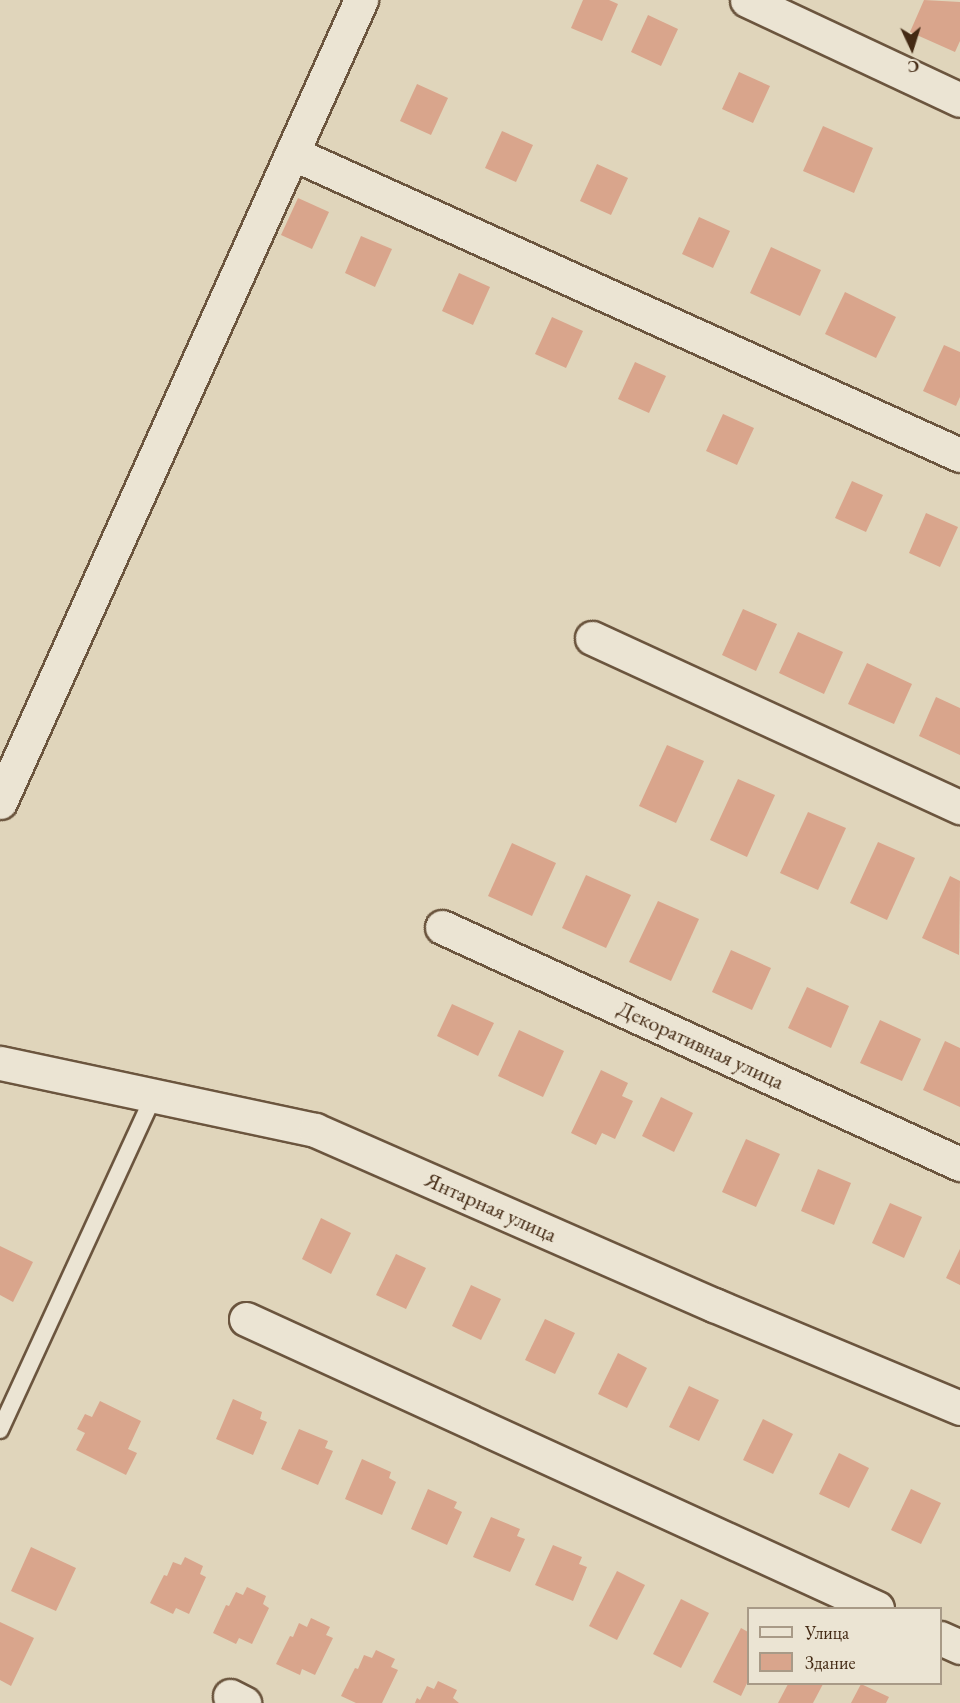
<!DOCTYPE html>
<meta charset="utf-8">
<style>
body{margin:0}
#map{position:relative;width:960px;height:1703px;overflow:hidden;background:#e0d5bb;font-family:"EB Garamond",serif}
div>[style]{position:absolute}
.building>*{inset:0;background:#d9a58c}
.roads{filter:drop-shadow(2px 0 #6b553e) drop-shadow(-2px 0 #6b553e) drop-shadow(0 2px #6b553e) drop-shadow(0 -2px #6b553e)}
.service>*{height:16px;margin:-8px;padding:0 8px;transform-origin:8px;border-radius:8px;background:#ebe4d3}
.minor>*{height:33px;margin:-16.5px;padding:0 16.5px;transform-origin:16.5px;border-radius:16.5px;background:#ebe4d3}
span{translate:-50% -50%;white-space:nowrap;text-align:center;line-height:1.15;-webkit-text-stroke:6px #ebe4d3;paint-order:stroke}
.street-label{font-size:22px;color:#442a14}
.legend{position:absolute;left:747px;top:1607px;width:195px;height:78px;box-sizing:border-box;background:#ebe4d3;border:2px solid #a89a87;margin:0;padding:8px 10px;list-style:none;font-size:18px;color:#442a14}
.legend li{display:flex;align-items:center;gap:12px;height:30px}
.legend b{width:30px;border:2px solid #a89a87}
.north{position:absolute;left:882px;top:18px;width:60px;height:60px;-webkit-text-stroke:4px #ebe4d3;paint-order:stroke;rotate:176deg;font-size:16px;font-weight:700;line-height:24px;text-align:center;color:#442a14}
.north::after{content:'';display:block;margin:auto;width:21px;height:27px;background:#442a14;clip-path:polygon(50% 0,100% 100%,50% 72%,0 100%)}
</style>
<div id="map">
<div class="building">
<i style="clip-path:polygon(583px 0,609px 0,618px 4px,602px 41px,571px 28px)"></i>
<i style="clip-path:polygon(924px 0,960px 2px,960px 41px,955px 52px,910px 32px)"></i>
<i style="clip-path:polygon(648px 15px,678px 29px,661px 66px,631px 52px)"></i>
<i style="clip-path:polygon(739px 72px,770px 86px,753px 123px,722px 109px)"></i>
<i style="clip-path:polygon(417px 84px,448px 98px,431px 135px,400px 121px)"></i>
<i style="clip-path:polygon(823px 126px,873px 148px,854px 193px,803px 171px)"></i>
<i style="clip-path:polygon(502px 131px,533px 145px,516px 182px,485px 168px)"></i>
<i style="clip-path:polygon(597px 164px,628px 178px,611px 215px,580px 201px)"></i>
<i style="clip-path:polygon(298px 198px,329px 212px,312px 249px,281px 235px)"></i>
<i style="clip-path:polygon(699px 217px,730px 231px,713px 268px,682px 254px)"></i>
<i style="clip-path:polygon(361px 236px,392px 249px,375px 287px,345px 273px)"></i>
<i style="clip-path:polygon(771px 247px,821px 270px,800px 316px,750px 293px)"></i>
<i style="clip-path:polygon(459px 273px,490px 287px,473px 325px,442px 311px)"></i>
<i style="clip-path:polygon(845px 292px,896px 317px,876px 358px,825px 334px)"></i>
<i style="clip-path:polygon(552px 317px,583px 331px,566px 368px,535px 354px)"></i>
<i style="clip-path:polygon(944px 345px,960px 352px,960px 397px,956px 406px,923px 391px)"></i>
<i style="clip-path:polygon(635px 362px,666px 376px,649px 413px,618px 399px)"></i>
<i style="clip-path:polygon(723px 414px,754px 428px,737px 465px,706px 451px)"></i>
<i style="clip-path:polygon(852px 481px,883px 495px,866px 532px,835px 518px)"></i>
<i style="clip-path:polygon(926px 513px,958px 527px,940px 567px,909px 553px)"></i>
<i style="clip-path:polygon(743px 609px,777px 624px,756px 671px,722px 655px)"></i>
<i style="clip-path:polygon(798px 632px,843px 652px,824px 694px,779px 673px)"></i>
<i style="clip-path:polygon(867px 663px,912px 684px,894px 724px,848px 704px)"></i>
<i style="clip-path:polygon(936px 697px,960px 708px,960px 755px,919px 736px)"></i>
<i style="clip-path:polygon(667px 745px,704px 761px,676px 823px,639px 806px)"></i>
<i style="clip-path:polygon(738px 779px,775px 795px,747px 857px,710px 840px)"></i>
<i style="clip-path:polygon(808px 812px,846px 828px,818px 890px,780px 873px)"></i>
<i style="clip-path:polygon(878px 842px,915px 858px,887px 920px,850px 903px)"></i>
<i style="clip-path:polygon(512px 843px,556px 863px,532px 916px,488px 896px)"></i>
<i style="clip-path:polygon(586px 875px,631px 895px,606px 948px,562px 928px)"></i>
<i style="clip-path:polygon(950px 876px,960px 881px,959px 955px,922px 938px)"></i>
<i style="clip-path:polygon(658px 901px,699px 919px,671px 981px,629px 962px)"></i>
<i style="clip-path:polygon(731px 950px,771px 968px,752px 1010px,712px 992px)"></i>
<i style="clip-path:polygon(807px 987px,849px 1006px,831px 1048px,788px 1028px)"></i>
<i style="clip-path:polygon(452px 1004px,494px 1023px,478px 1056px,437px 1036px)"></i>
<i style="clip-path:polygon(880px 1020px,921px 1039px,902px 1081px,860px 1063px)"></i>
<i style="clip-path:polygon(519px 1030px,564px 1051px,543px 1097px,498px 1076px)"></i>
<i style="clip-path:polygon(945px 1041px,960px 1048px,960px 1107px,923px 1090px)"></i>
<i style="clip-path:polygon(601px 1070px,628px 1083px,622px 1096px,633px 1101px,615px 1139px,602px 1133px,596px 1145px,571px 1133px)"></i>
<i style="clip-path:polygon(661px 1097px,693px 1113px,674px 1152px,642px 1136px)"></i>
<i style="clip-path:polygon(746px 1139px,780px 1154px,756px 1207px,722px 1192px)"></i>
<i style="clip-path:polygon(818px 1169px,851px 1183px,834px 1225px,801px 1211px)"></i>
<i style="clip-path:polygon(890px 1203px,922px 1217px,904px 1258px,872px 1243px)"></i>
<i style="clip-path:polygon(321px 1218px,351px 1233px,331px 1274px,302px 1259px)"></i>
<i style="clip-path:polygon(0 1246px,33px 1262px,13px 1302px,0 1295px)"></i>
<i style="clip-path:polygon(960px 1249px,960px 1285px,946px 1278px)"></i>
<i style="clip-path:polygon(396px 1254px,426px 1268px,406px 1309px,376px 1295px)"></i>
<i style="clip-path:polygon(471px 1285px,501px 1299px,481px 1340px,452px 1326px)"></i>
<i style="clip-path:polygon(545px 1319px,575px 1333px,555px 1374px,525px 1360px)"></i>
<i style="clip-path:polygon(618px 1353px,647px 1368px,627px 1408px,598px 1394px)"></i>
<i style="clip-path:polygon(689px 1386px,719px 1400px,699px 1441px,669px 1427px)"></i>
<i style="clip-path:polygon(233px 1399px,262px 1412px,260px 1419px,267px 1422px,253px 1455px,216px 1439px)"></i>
<i style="clip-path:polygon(100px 1401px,141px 1421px,128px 1449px,137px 1453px,126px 1475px,76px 1450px,85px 1433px,77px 1429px,85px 1414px,92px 1417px)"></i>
<i style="clip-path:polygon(763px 1419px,793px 1434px,773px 1474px,743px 1460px)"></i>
<i style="clip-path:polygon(299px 1429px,328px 1441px,325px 1448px,333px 1451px,318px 1485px,281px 1469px)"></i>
<i style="clip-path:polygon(839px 1453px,869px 1468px,849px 1508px,819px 1494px)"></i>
<i style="clip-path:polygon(362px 1459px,391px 1472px,389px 1478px,396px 1482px,382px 1515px,345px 1499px)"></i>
<i style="clip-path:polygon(428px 1489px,457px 1502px,454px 1508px,462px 1512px,447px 1545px,411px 1529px)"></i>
<i style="clip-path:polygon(911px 1489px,941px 1503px,921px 1544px,891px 1530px)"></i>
<i style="clip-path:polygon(491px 1517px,520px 1529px,517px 1536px,525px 1539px,510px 1572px,473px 1557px)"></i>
<i style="clip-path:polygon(553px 1545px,582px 1557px,579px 1564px,587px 1567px,573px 1601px,535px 1585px)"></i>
<i style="clip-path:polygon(31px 1547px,76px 1568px,56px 1611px,11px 1591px)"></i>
<i style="clip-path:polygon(185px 1557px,203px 1566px,200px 1574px,206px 1577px,189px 1614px,176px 1608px,173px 1614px,150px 1603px,164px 1575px,167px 1576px,173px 1562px,181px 1565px)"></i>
<i style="clip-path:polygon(617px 1571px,645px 1585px,617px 1640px,589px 1626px)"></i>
<i style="clip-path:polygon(247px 1587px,266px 1596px,263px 1604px,269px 1608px,252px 1644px,239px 1638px,236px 1644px,213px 1633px,226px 1605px,229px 1606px,236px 1592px,243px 1595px)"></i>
<i style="clip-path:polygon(681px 1599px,709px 1613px,681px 1668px,653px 1654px)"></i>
<i style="clip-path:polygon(311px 1618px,330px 1627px,326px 1635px,333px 1638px,315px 1675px,302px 1669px,300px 1675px,276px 1664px,290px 1636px,293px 1637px,299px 1623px,307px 1627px)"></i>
<i style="clip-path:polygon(0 1622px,34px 1638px,11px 1686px,0 1680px)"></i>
<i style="clip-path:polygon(741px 1628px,748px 1632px,748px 1681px,741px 1696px,713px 1682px)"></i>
<i style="clip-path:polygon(376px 1650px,395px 1659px,391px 1667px,398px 1670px,382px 1703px,356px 1703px,341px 1696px,355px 1668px,358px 1669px,364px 1655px,372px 1658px)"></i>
<i style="clip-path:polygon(438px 1681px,457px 1690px,453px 1698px,459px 1703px,415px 1703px,417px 1698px,420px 1700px,427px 1686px,434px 1689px)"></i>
<i style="clip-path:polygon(788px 1684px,823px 1684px,813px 1703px,778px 1703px)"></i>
<i style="clip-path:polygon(861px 1684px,889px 1697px,886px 1703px,851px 1703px)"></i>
</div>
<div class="roads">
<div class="service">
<i style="left:0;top:1430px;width:369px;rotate:-65.3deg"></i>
</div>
<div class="minor">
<i style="left:747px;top:0;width:235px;rotate:25.1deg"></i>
<i style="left:292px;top:153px;width:733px;rotate:24.33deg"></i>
<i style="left:592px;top:638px;width:405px;rotate:24.7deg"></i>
<i style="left:0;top:802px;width:880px;rotate:-65.77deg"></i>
<i style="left:442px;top:927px;width:570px;rotate:24.59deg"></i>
<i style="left:0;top:1063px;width:322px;rotate:12deg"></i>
<i style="left:315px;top:1130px;width:436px;rotate:23.7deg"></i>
<i style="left:714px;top:1305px;width:267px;rotate:22.7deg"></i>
<i style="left:246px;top:1319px;width:694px;rotate:24.61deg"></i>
<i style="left:940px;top:1638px;width:22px;rotate:24deg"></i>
<i style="left:230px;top:1696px;width:16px;rotate:27deg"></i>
</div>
</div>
<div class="street-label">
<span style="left:701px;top:1045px;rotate:25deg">Декоративная улица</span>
<span style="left:491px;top:1207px;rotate:24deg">Янтарная улица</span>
</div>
<ul class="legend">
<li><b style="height:8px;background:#ebe4d3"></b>Улица</li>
<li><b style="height:16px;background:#d9a58c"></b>Здание</li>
</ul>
<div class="north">С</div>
</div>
